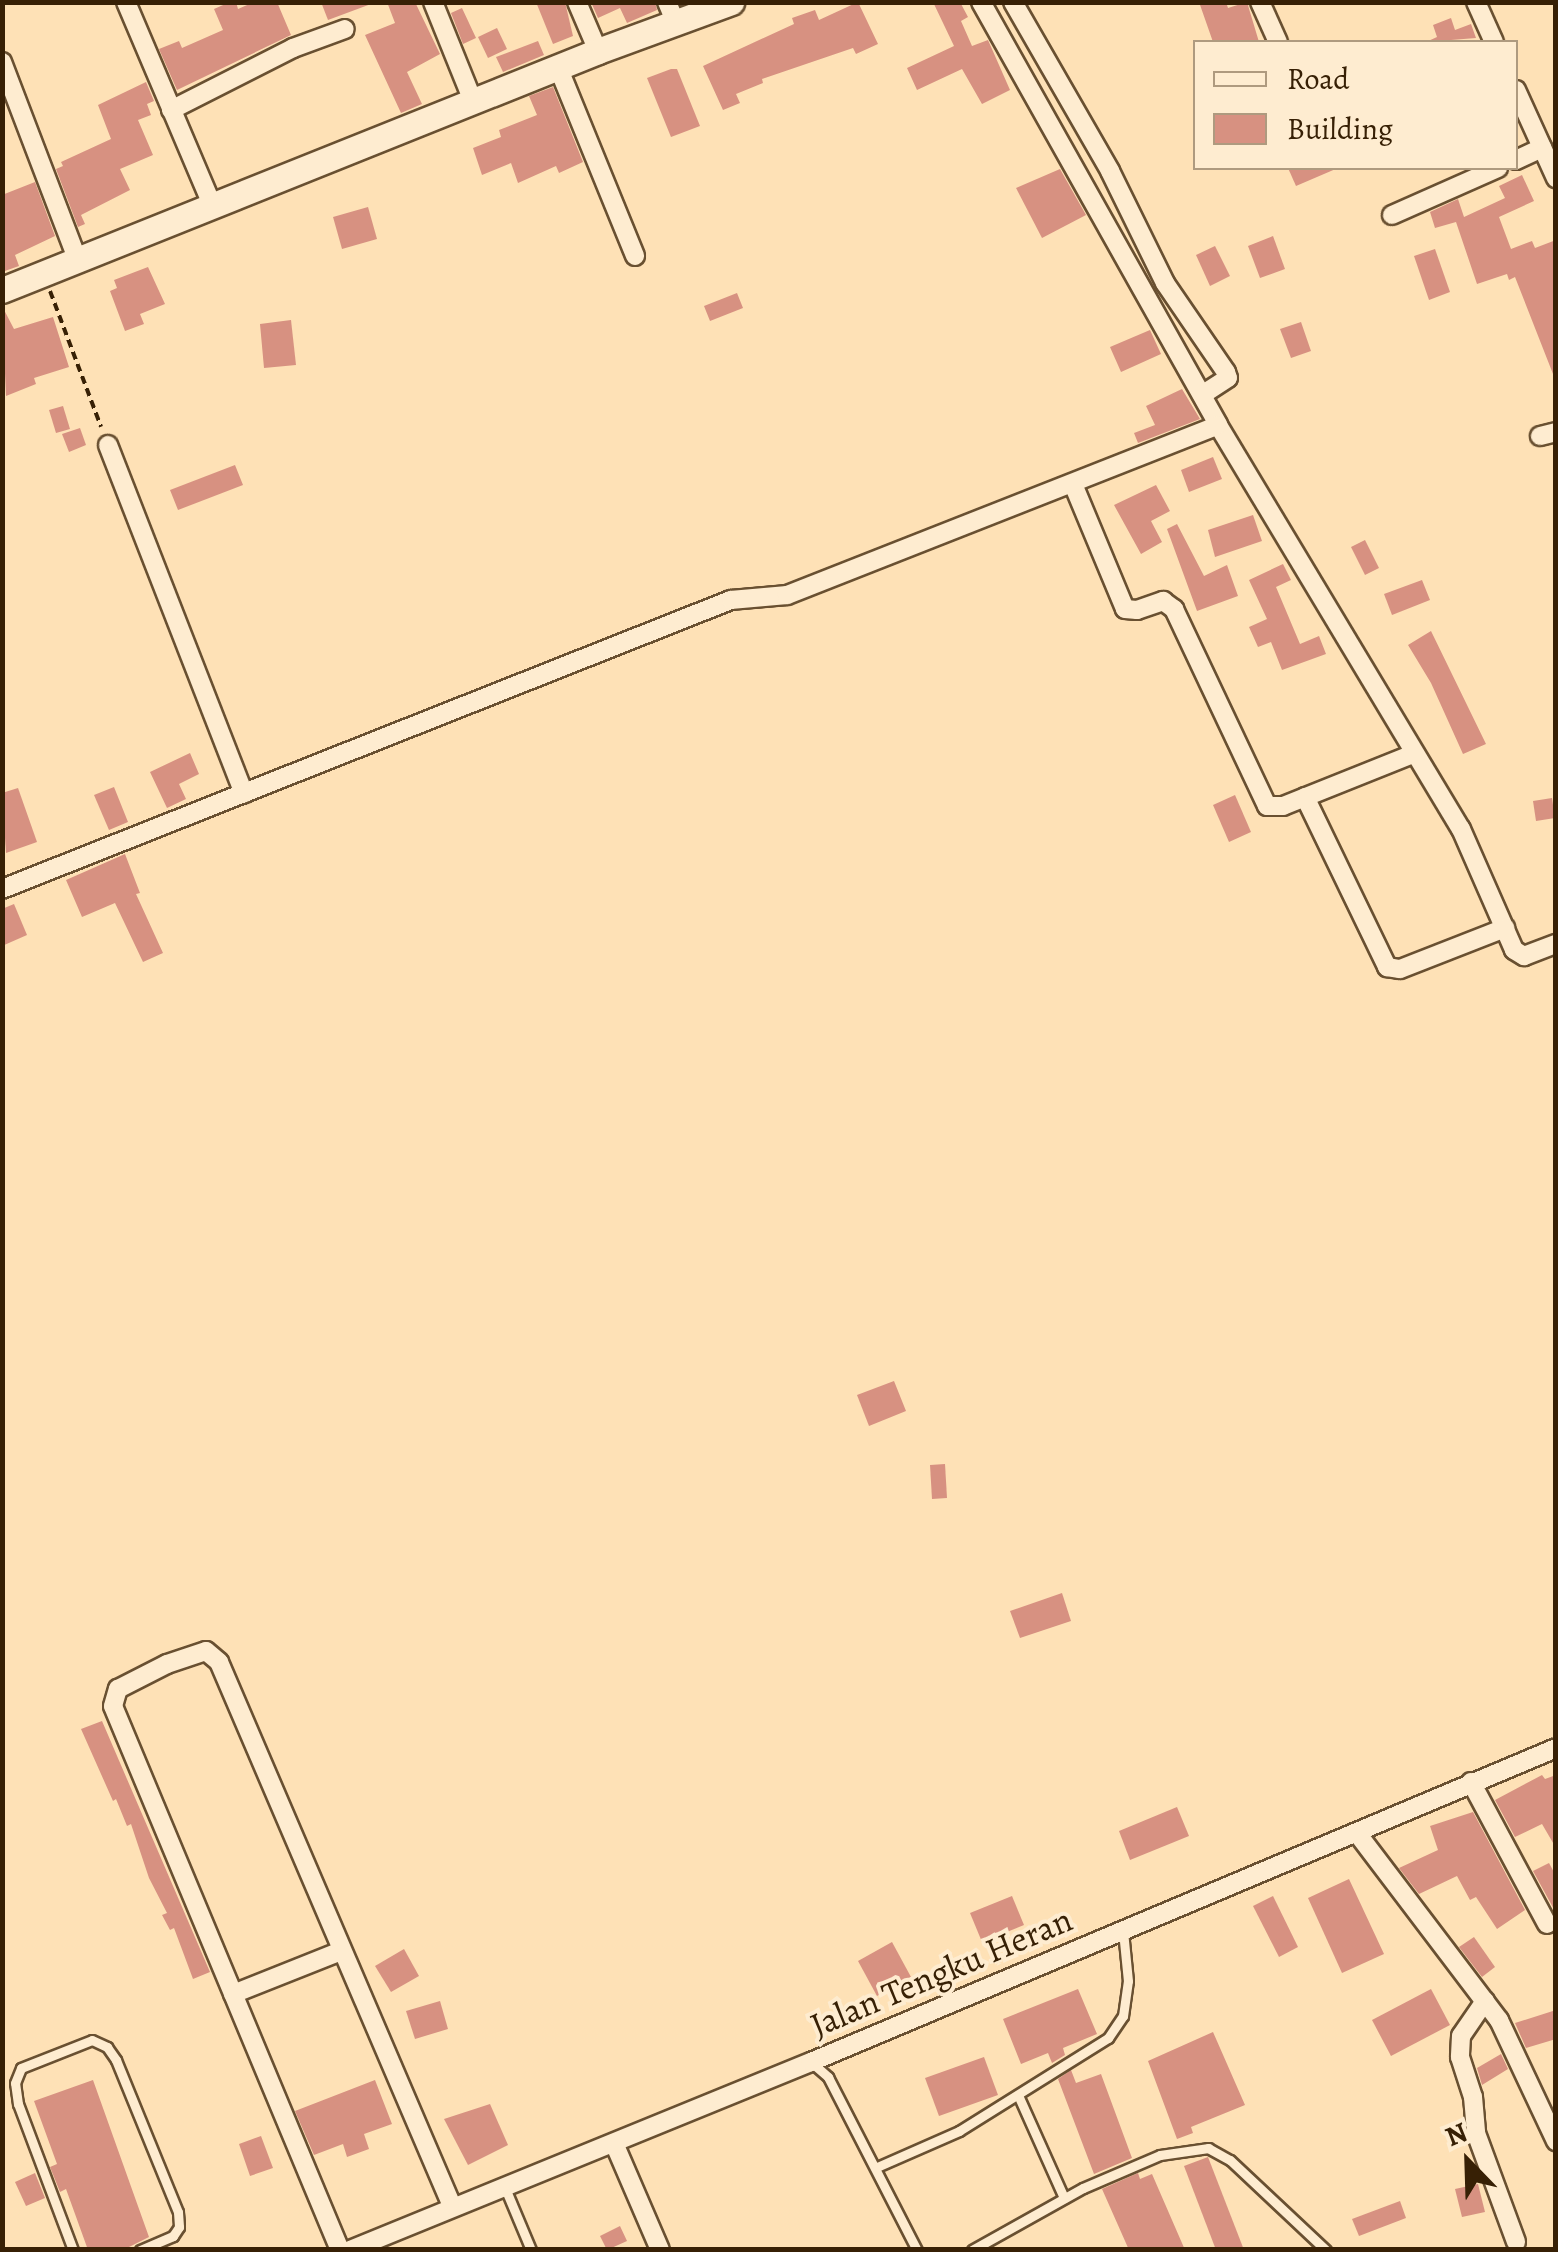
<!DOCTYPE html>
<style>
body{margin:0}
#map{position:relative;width:1558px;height:2252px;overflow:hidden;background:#fee1b6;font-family:Alegreya,serif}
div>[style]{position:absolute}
.building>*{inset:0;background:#d79181}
.path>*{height:4px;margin-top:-2px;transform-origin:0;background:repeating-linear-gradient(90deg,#372005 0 8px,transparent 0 13px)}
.roads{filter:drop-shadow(2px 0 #695031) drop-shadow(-2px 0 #695031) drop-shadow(0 2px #695031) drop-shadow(0 -2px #695031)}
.lane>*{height:9px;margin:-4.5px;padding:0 4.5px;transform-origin:4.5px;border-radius:4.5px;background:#feecd0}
.street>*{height:18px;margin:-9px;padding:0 9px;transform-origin:9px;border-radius:9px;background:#feecd0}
.secondary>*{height:25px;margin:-12.5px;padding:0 12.5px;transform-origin:12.5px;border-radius:12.5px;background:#feecd0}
span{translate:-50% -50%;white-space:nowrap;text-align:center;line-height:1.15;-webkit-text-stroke:8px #feecd0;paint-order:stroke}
.street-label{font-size:35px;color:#372005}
.frame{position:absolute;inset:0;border:5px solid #372005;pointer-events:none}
.legend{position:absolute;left:1193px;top:40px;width:325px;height:130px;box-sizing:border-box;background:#feecd0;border:2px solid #ae9a7f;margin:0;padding:12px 18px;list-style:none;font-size:30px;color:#372005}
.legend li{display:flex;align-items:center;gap:20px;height:50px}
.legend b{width:50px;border:2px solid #ae9a7f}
.north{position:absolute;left:1418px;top:2112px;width:100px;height:100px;-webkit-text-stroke:8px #feecd0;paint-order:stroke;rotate:337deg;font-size:28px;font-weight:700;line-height:40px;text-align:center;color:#372005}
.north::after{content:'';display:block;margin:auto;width:35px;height:45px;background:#372005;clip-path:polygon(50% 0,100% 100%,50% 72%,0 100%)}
</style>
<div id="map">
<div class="building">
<i style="clip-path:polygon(230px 2px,236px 2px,238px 9px,254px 2px,277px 2px,291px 35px,177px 90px,159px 49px,179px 41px,182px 48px,223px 30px,214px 9px)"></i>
<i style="clip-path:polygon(321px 2px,370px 2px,371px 4px,328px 20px)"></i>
<i style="clip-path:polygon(387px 2px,415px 2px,440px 54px,407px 72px,422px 104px,401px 113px,365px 35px,395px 23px)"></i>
<i style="clip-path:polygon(536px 2px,565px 2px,573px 36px,553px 44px)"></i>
<i style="clip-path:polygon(591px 2px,655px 2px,657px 10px,627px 23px,620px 8px,598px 18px)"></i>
<i style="clip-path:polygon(858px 2px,878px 44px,856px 54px,853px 48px,762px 79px,763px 83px,736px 94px,740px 103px,723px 110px,703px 66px,794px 24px,792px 18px,815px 10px,819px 20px)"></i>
<i style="clip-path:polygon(933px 2px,960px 2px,968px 17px,961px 21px,972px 46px,988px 40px,1010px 90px,982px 104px,962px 69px,917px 90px,907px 68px,954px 46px)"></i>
<i style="clip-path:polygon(1199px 2px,1226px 2px,1228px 8px,1247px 2px,1259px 42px,1213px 42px)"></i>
<i style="clip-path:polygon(462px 8px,476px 38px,463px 44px,451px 13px)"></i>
<i style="clip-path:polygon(1451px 18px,1455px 30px,1471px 24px,1476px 38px,1426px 42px,1437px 37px,1433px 25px)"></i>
<i style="clip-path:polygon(497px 28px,507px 49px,488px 58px,478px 37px)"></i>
<i style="clip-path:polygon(538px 41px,544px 55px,503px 72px,496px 57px)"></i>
<i style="clip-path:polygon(671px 69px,677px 69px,700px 126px,671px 137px,647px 78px)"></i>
<i style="clip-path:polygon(146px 82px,154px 101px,147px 104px,151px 115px,138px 120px,153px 155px,120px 169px,130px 190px,81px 215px,85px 224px,78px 227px,56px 169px,63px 166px,61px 162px,111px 139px,98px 105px)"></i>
<i style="clip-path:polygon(553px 87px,583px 162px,559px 173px,556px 166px,518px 183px,511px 163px,482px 175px,473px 148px,501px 137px,499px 130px,537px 115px,529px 96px)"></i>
<i style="clip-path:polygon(1288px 168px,1338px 168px,1296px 186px)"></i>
<i style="clip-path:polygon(1060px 169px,1086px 215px,1042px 238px,1016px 188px)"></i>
<i style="clip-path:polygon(1522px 175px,1534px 201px,1499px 217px,1511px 249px,1532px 241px,1535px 248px,1556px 240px,1553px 374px,1515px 277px,1509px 280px,1507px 274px,1477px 284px,1456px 222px,1435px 228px,1430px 212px,1458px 199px,1464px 217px,1505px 198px,1499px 186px)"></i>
<i style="clip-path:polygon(35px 182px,55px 236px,15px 255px,19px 266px,2px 272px,2px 195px)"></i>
<i style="clip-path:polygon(368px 207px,377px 239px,342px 249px,333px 217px)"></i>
<i style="clip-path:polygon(1273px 236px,1285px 269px,1260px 278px,1248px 246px)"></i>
<i style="clip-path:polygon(1215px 246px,1230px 276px,1210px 286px,1196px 255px)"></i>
<i style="clip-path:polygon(1435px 249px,1450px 292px,1429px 300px,1414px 256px)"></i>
<i style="clip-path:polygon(148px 267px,165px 304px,140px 314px,144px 324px,125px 331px,110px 291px,117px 288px,114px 280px)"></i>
<i style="clip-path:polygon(737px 293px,743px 308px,710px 321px,704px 306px)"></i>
<i style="clip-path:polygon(2px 306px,14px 329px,53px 317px,69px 367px,34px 378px,36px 384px,6px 396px)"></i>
<i style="clip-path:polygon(291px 320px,296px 365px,264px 368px,260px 324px)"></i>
<i style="clip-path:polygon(1301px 322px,1311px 351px,1291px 358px,1280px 329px)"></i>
<i style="clip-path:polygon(1150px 330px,1161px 354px,1121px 372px,1110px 347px)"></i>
<i style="clip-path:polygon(1182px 389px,1200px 419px,1138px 443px,1134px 433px,1155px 425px,1146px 406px)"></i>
<i style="clip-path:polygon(63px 406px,70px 429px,56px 433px,49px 410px)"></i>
<i style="clip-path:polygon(80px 428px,86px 445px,69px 452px,62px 434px)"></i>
<i style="clip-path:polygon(1213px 457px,1222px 479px,1189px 492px,1181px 470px)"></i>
<i style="clip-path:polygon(235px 465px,243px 485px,178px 510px,170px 490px)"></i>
<i style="clip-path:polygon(1156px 485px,1170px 511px,1151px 521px,1162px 542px,1141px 554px,1114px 505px)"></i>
<i style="clip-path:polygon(1253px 515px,1262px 541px,1215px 557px,1208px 530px)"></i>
<i style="clip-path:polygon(1177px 524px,1204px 576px,1227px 565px,1238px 596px,1197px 611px,1167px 529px)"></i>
<i style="clip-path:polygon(1365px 540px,1379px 568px,1365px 575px,1351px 547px)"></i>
<i style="clip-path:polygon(1283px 564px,1291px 580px,1276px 587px,1300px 644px,1319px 636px,1326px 654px,1282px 670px,1271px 642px,1258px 647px,1249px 627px,1267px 619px,1249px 580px)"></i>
<i style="clip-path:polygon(1422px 580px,1430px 600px,1392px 615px,1384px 594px)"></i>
<i style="clip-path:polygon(1431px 631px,1486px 744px,1463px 754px,1431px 683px,1408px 645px)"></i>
<i style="clip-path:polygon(190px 753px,199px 774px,179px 784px,186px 799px,167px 808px,150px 772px)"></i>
<i style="clip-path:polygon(114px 787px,128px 822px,109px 830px,94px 795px)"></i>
<i style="clip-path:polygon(18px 788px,37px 842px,6px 853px,2px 793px)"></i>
<i style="clip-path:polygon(1235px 795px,1251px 832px,1229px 842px,1213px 805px)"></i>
<i style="clip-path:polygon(1552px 798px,1555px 818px,1536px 821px,1533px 801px)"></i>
<i style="clip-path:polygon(125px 854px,140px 893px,136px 894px,163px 953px,143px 962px,115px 903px,82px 917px,66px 880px)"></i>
<i style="clip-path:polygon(14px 904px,27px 935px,2px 946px,2px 909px)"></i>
<i style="clip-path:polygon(894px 1381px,906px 1411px,869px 1426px,857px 1395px)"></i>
<i style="clip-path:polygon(945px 1464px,947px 1498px,932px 1499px,930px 1465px)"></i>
<i style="clip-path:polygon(1062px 1593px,1071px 1621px,1020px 1638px,1010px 1611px)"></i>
<i style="clip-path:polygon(102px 1721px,210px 1972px,193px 1979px,174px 1928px,170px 1930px,162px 1915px,167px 1913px,149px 1878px,131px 1824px,127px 1826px,116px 1799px,113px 1801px,81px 1729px)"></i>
<i style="clip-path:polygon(1542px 1775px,1545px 1779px,1556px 1775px,1556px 1848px,1542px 1824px,1515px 1837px,1495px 1800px)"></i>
<i style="clip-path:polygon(1177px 1807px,1189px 1836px,1130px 1860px,1119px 1831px)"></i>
<i style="clip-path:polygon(1473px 1812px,1525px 1910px,1497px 1929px,1476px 1897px,1470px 1900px,1457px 1876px,1419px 1894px,1399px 1868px,1438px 1850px,1430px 1826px)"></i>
<i style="clip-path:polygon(1549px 1863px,1556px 1876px,1556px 1913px,1533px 1871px)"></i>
<i style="clip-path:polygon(1349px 1879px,1384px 1954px,1342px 1973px,1308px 1898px)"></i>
<i style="clip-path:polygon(1012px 1896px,1024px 1925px,982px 1942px,970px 1913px)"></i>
<i style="clip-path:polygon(1273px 1896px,1298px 1947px,1279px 1957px,1253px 1906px)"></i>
<i style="clip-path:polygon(1474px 1937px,1495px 1967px,1482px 1977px,1459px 1947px)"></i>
<i style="clip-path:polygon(892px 1942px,911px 1977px,877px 1996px,858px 1961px)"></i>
<i style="clip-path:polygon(404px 1949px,419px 1976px,391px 1992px,375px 1966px)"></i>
<i style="clip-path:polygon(1078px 1989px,1097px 2034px,1063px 2048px,1065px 2055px,1052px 2063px,1048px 2053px,1021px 2064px,1003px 2019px)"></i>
<i style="clip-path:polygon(1431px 1989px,1450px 2025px,1391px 2056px,1372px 2020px)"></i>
<i style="clip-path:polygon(440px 2001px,448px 2029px,415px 2039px,406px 2011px)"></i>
<i style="clip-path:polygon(1556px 2010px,1556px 2039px,1526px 2048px,1515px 2023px)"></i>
<i style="clip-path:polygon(1213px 2032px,1245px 2105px,1191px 2127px,1193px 2133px,1177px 2139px,1148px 2061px)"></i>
<i style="clip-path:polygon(1501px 2054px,1508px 2069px,1482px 2085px,1477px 2068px)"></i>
<i style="clip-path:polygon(984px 2057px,998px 2095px,939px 2116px,925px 2078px)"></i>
<i style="clip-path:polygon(1071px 2070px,1076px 2083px,1101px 2074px,1132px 2158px,1094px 2174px,1058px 2079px)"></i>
<i style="clip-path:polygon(93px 2080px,149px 2237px,123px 2250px,88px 2250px,66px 2189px,60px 2192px,50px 2167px,57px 2164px,34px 2101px)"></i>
<i style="clip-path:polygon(375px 2080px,392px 2124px,364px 2134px,369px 2149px,347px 2157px,343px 2144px,314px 2155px,295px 2111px)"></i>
<i style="clip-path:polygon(490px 2104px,508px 2145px,468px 2165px,444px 2119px)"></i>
<i style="clip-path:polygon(261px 2136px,273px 2168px,250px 2176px,239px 2144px)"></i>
<i style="clip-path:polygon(1208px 2157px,1244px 2250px,1216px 2250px,1184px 2166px)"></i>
<i style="clip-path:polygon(35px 2173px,45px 2198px,26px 2206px,15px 2182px)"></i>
<i style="clip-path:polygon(1138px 2173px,1140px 2179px,1152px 2174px,1185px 2250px,1129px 2250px,1102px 2189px)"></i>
<i style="clip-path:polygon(1478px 2184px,1485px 2212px,1462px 2217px,1455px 2189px)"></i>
<i style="clip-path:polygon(1400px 2201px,1406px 2218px,1359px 2236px,1352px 2219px)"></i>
<i style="clip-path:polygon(620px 2226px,627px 2241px,607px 2250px,600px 2236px)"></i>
</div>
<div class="path">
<i style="left:50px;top:291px;width:145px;rotate:69.4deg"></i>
</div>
<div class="roads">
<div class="lane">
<i style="left:811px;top:2062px;width:23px;rotate:41deg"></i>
<i style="left:828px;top:2077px;width:195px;rotate:62.8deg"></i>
<i style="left:1018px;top:2095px;width:113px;rotate:65.9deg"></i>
<i style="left:877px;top:2167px;width:90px;rotate:-23.7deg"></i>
<i style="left:959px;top:2131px;width:176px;rotate:-32deg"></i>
<i style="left:1108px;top:2038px;width:27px;rotate:-56deg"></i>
<i style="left:1123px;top:2016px;width:35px;rotate:-82deg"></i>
<i style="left:1128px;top:1981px;width:50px;rotate:-95.7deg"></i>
<i style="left:505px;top:2188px;width:67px;rotate:67.2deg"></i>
<i style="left:73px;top:2250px;width:156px;rotate:-110.6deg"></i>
<i style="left:18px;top:2104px;width:21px;rotate:-98deg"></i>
<i style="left:15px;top:2083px;width:16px;rotate:-68deg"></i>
<i style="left:21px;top:2068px;width:76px;rotate:-21.5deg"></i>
<i style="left:92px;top:2040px;width:17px;rotate:25deg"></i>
<i style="left:107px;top:2047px;width:16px;rotate:55deg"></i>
<i style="left:116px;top:2060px;width:164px;rotate:67.8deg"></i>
<i style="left:178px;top:2212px;width:15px;rotate:86deg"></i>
<i style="left:179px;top:2227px;width:11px;rotate:124deg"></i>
<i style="left:173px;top:2236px;width:36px;rotate:157deg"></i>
<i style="left:972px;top:2250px;width:127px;rotate:-29.2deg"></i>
<i style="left:1083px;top:2188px;width:84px;rotate:-23.2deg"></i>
<i style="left:1160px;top:2155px;width:49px;rotate:-8.3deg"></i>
<i style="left:1208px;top:2148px;width:25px;rotate:29deg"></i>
<i style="left:1230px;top:2160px;width:132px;rotate:43.2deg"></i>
</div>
<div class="street">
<i style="left:126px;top:2px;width:220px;rotate:67deg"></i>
<i style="left:433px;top:2px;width:107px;rotate:68deg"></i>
<i style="left:577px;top:2px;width:53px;rotate:66.8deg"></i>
<i style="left:667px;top:2px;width:23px;rotate:67deg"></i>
<i style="left:981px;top:2px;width:485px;rotate:60.7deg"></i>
<i style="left:1218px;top:425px;width:471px;rotate:59deg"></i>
<i style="left:1461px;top:829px;width:132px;rotate:66.3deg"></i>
<i style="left:1514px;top:950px;width:12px;rotate:31deg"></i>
<i style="left:1524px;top:956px;width:34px;rotate:-21deg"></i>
<i style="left:1013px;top:2px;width:195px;rotate:60.1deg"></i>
<i style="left:1110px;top:171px;width:125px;rotate:63.8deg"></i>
<i style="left:1165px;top:283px;width:108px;rotate:55.6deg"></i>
<i style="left:1226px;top:372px;width:6px;rotate:72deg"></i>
<i style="left:1228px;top:378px;width:31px;rotate:147deg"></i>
<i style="left:1260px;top:2px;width:44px;rotate:65.8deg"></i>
<i style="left:1476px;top:2px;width:44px;rotate:65.8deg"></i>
<i style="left:2px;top:62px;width:213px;rotate:69.1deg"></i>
<i style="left:558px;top:67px;width:204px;rotate:67.8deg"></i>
<i style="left:1516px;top:90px;width:97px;rotate:65.6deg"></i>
<i style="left:171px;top:110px;width:137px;rotate:-26.9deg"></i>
<i style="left:293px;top:48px;width:55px;rotate:-20.1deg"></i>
<i style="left:1516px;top:160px;width:29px;rotate:-25deg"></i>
<i style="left:1392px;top:215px;width:116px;rotate:-23.9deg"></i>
<i style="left:1540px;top:436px;width:16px;rotate:-14deg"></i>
<i style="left:108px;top:445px;width:374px;rotate:68.7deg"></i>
<i style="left:1073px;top:484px;width:135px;rotate:67.4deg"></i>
<i style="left:1125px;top:609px;width:12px;rotate:5deg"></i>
<i style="left:1137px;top:610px;width:28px;rotate:-19deg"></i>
<i style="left:1163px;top:601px;width:14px;rotate:36deg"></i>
<i style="left:1174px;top:609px;width:218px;rotate:64.7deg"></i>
<i style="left:1267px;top:806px;width:16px"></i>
<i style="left:1283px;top:806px;width:140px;rotate:-21.8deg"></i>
<i style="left:1305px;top:797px;width:189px;rotate:64.2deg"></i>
<i style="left:1387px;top:967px;width:13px;rotate:9deg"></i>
<i style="left:1400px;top:969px;width:113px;rotate:-21.3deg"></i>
<i style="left:2px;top:889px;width:784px;rotate:-21.63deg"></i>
<i style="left:731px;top:600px;width:56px;rotate:-5.1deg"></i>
<i style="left:787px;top:595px;width:463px;rotate:-21.5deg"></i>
<i style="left:1471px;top:1782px;width:161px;rotate:61.8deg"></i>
<i style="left:1357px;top:1833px;width:235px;rotate:52.8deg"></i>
<i style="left:1499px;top:2020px;width:134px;rotate:64.8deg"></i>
<i style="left:233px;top:1994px;width:116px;rotate:-21.7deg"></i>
<i style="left:1485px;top:2001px;width:42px;rotate:124.4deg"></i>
<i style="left:1461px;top:2036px;width:21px;rotate:93deg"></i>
<i style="left:1460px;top:2057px;width:42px;rotate:72deg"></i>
<i style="left:1473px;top:2097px;width:36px;rotate:85deg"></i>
<i style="left:1476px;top:2133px;width:116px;rotate:69.8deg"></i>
<i style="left:614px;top:2143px;width:116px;rotate:66.7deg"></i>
<i style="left:340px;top:2250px;width:589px;rotate:-112.65deg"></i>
<i style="left:113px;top:1706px;width:18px;rotate:-74deg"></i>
<i style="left:118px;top:1689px;width:55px;rotate:-27deg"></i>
<i style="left:167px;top:1664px;width:41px;rotate:-18.4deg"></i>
<i style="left:206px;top:1651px;width:17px;rotate:40deg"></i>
<i style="left:219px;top:1662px;width:592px;rotate:66.81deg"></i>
<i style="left:350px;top:2250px;width:498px;rotate:-22.2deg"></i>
<i style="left:811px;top:2062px;width:808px;rotate:-22.85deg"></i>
</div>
<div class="secondary">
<i style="left:2px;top:290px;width:642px;rotate:-21.85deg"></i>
<i style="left:598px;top:51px;width:142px;rotate:-20.2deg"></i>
</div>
</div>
<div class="street-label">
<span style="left:941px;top:1972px;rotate:-23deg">Jalan Tengku Heran</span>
</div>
<div class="frame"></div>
<ul class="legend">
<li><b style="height:12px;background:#feecd0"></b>Road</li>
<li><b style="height:28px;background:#d79181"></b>Building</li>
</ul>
<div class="north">N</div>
</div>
